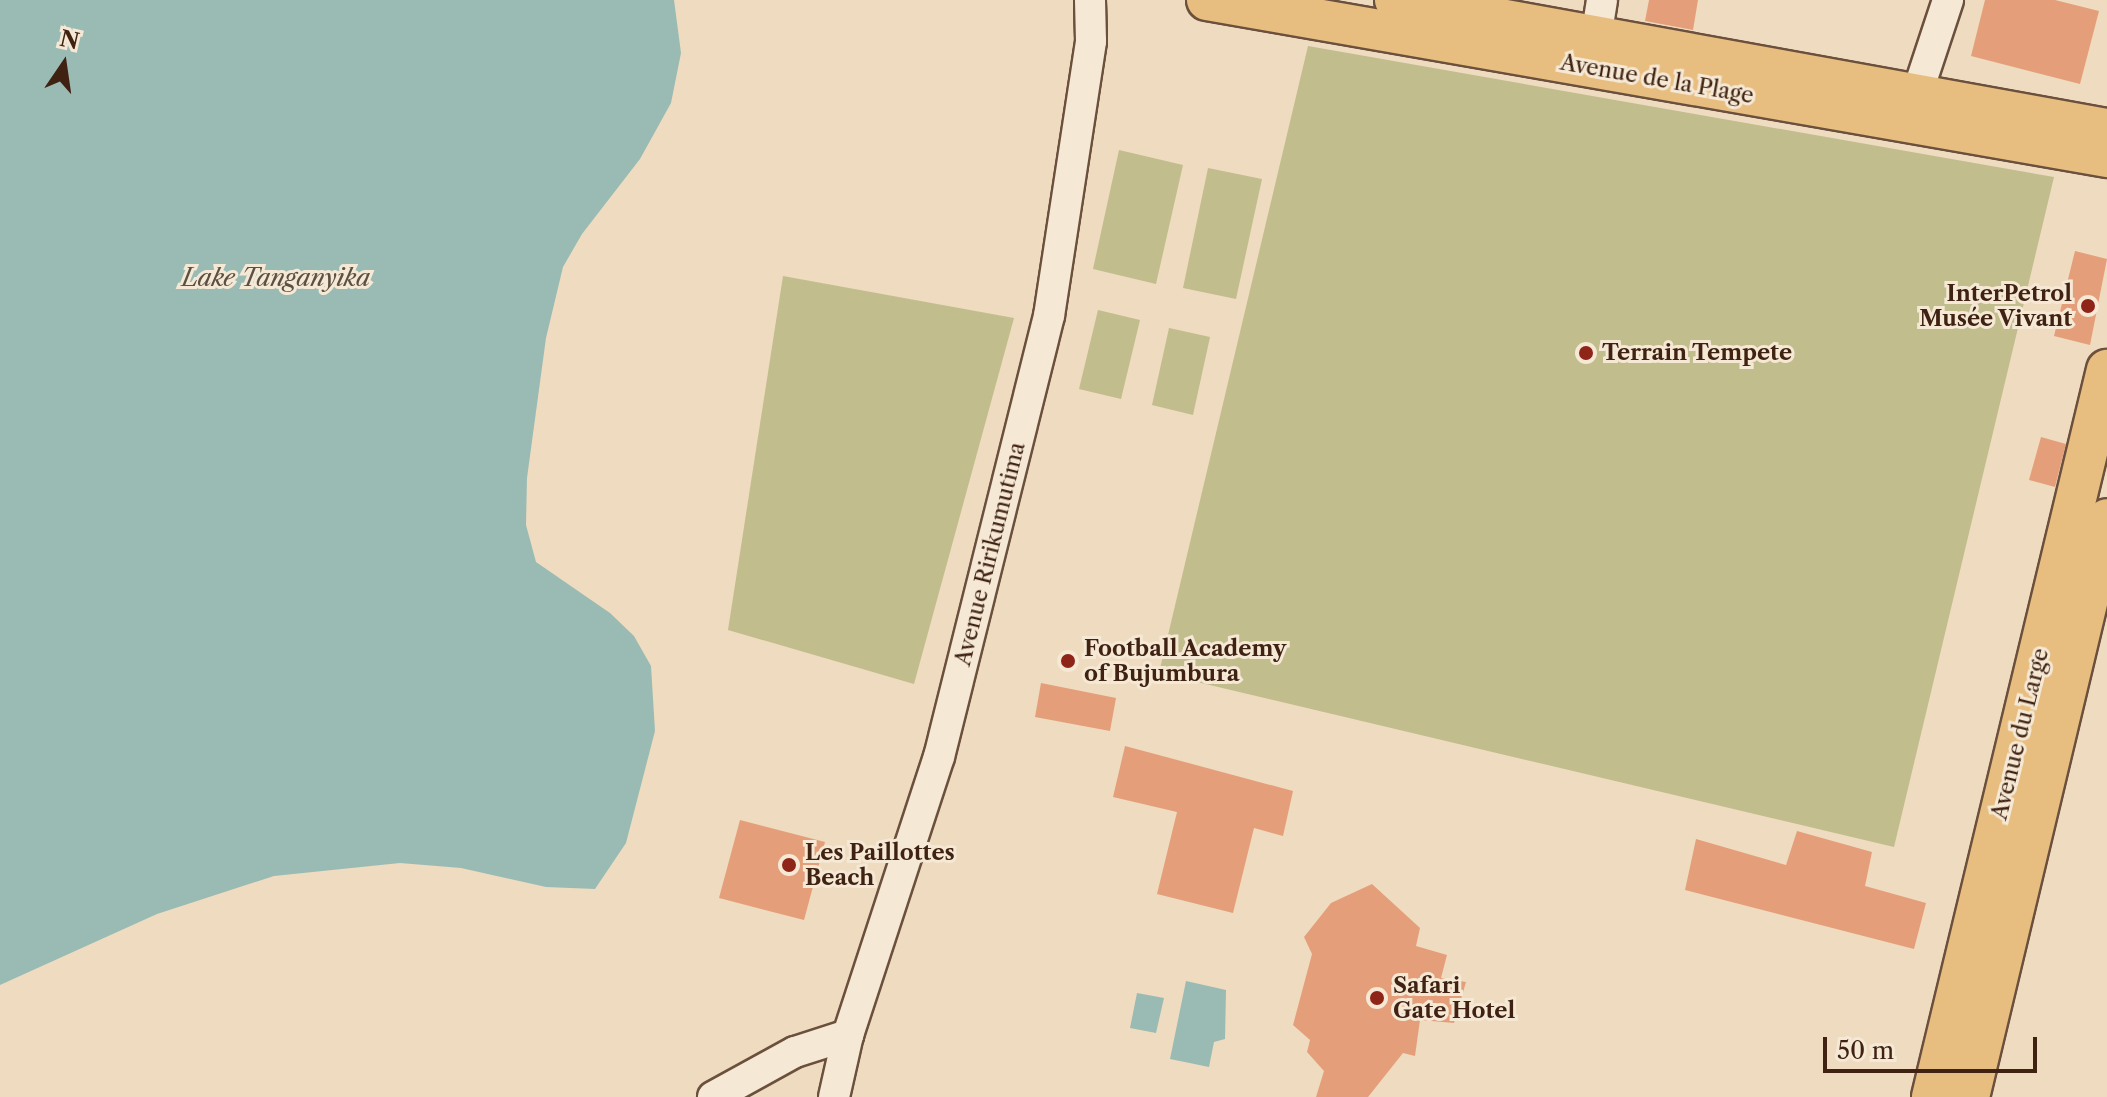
<!DOCTYPE html>
<meta charset="utf-8">
<style>
body{margin:0}
#map{position:relative;width:2107px;height:1097px;overflow:hidden;background:#efdbbf;font-family:"Libre Caslon Text",serif}
div>[style]{position:absolute}
.green>*{inset:0;background:#c1bd8c}
.water>*{inset:0;background:#9abbb4}
.building>*{inset:0;background:#e49f7a}
.roads{filter:drop-shadow(2px 0 #6b503d) drop-shadow(-2px 0 #6b503d) drop-shadow(0 2px #6b503d) drop-shadow(0 -2px #6b503d)}
.minor>*{height:30px;margin:-15px;padding:0 15px;transform-origin:15px;border-radius:15px;background:#f5e8d5}
.major>*{height:40px;margin:-20px;padding:0 20px;transform-origin:20px;border-radius:20px;background:#e8be80}
.dots>*{width:22px;height:22px;translate:-50% -50%;box-sizing:border-box;border:4px solid #f5e8d5;border-radius:50%}
span{translate:-50% -50%;white-space:nowrap;text-align:center;line-height:1.15;-webkit-text-stroke:6px #f5e8d5;paint-order:stroke}
.street-label{font-size:22px;color:#3f2212}
.poi-label{font-size:22px;color:#3f2212;font-weight:700}
.right{translate:-100% -50%;text-align:right}
.left{translate:0 -50%;text-align:left}
.water-label{font-size:24px;color:#5a5043;font-style:italic}
.north{position:absolute;left:24px;top:24px;width:80px;height:80px;-webkit-text-stroke:6px #f5e8d5;paint-order:stroke;rotate:13deg;font-size:22px;font-weight:700;line-height:32px;text-align:center;color:#3f2212}
.north::after{content:'';display:block;margin:auto;width:28px;height:36px;background:#3f2212;clip-path:polygon(50% 0,100% 100%,50% 72%,0 100%)}
.scale{position:absolute;left:1823px;top:1037px;width:214px;height:36px;box-sizing:border-box;border:4px solid #3f2212;border-top:0;padding-left:10px;font-size:24px;line-height:28px;white-space:nowrap;color:#3f2212;-webkit-text-stroke:6px #f5e8d5;paint-order:stroke}
</style>
<div id="map">
<div class="green">
<i style="clip-path:polygon(1308px 46px,2054px 177px,1894px 847px,1159px 673px)"></i>
<i style="clip-path:polygon(1119px 150px,1183px 165px,1156px 284px,1093px 269px)"></i>
<i style="clip-path:polygon(1208px 168px,1262px 179px,1236px 299px,1183px 288px)"></i>
<i style="clip-path:polygon(783px 276px,1014px 318px,914px 684px,728px 630px)"></i>
<i style="clip-path:polygon(1098px 310px,1140px 320px,1121px 399px,1079px 389px)"></i>
<i style="clip-path:polygon(1169px 328px,1210px 337px,1193px 415px,1152px 405px)"></i>
</div>
<div class="water">
<i style="clip-path:polygon(0 0,674px 0,681px 53px,671px 103px,640px 159px,582px 234px,563px 267px,546px 338px,527px 478px,526px 525px,536px 562px,610px 613px,634px 636px,651px 666px,655px 731px,626px 843px,595px 889px,546px 887px,461px 868px,400px 863px,274px 876px,157px 914px,0 985px)"></i>
<i style="clip-path:polygon(1186px 981px,1226px 990px,1225px 1039px,1214px 1042px,1209px 1067px,1170px 1059px)"></i>
<i style="clip-path:polygon(1137px 993px,1164px 998px,1156px 1033px,1130px 1028px)"></i>
</div>
<div class="building">
<i style="clip-path:polygon(1649px 0,1698px 0,1693px 30px,1645px 21px)"></i>
<i style="clip-path:polygon(1985px 0,2055px 0,2099px 11px,2080px 84px,1971px 56px)"></i>
<i style="clip-path:polygon(2075px 251px,2107px 259px,2090px 345px,2054px 336px)"></i>
<i style="clip-path:polygon(2041px 437px,2066px 444px,2055px 487px,2029px 480px)"></i>
<i style="clip-path:polygon(1041px 683px,1116px 698px,1110px 731px,1035px 717px)"></i>
<i style="clip-path:polygon(1125px 746px,1293px 791px,1283px 836px,1254px 828px,1233px 913px,1157px 894px,1177px 812px,1113px 797px)"></i>
<i style="clip-path:polygon(740px 820px,825px 842px,804px 920px,719px 898px)"></i>
<i style="clip-path:polygon(1797px 831px,1872px 852px,1865px 886px,1926px 903px,1914px 949px,1685px 890px,1696px 839px,1786px 865px)"></i>
<i style="clip-path:polygon(1372px 884px,1420px 928px,1416px 946px,1447px 955px,1441px 978px,1466px 982px,1454px 1023px,1420px 1020px,1415px 1056px,1403px 1053px,1368px 1097px,1316px 1097px,1324px 1071px,1307px 1052px,1310px 1040px,1293px 1025px,1312px 954px,1304px 937px,1331px 903px)"></i>
</div>
<div class="roads">
<div class="minor">
<i style="left:1593px;top:57px;width:58px;rotate:-81deg"></i>
<i style="left:1911px;top:112px;width:118px;rotate:-71.7deg"></i>
<i style="left:713px;top:1097px;width:94px;rotate:-28.8deg"></i>
<i style="left:795px;top:1052px;width:56px;rotate:-17.8deg"></i>
<i style="left:834px;top:1097px;width:64px;rotate:-77.3deg"></i>
<i style="left:848px;top:1035px;width:293px;rotate:-71.9deg"></i>
<i style="left:939px;top:757px;width:455px;rotate:-76deg"></i>
<i style="left:1049px;top:316px;width:278px;rotate:-81.3deg"></i>
<i style="left:1091px;top:41px;width:41px;rotate:-91.4deg"></i>
</div>
<div class="major">
<i style="left:1207px;top:0;width:914px;rotate:9.9deg"></i>
<i style="left:1395px;top:0;width:724px;rotate:10.27deg"></i>
<i style="left:1932px;top:1097px;width:748px;rotate:-76.47deg"></i>
<i style="left:1969px;top:1097px;width:594px;rotate:-76.57deg"></i>
</div>
</div>
<div class="dots">
<i style="left:2088px;top:306px;background:#8f2418"></i>
<i style="left:1586px;top:353px;background:#8f2418"></i>
<i style="left:1068px;top:661px;background:#8f2418"></i>
<i style="left:789px;top:865px;background:#8f2418"></i>
<i style="left:1377px;top:998px;background:#8f2418"></i>
</div>
<div class="street-label">
<span style="left:1657px;top:79px;rotate:10deg">Avenue de la Plage</span>
<span style="left:990px;top:554px;rotate:-76deg">Avenue Ririkumutima</span>
<span style="left:2020px;top:734px;rotate:-76deg">Avenue du Large</span>
</div>
<div class="poi-label">
<span class="right" style="left:2072px;top:306px">InterPetrol<br>Musée Vivant</span>
<span class="left" style="left:1602px;top:353px">Terrain Tempete</span>
<span class="left" style="left:1084px;top:661px">Football Academy<br>of Bujumbura</span>
<span class="left" style="left:805px;top:865px">Les Paillottes<br>Beach</span>
<span class="left" style="left:1393px;top:998px">Safari<br>Gate Hotel</span>
</div>
<div class="water-label">
<span style="left:276px;top:278px">Lake Tanganyika</span>
</div>
<div class="north">N</div>
<div class="scale">50 m</div>
</div>
